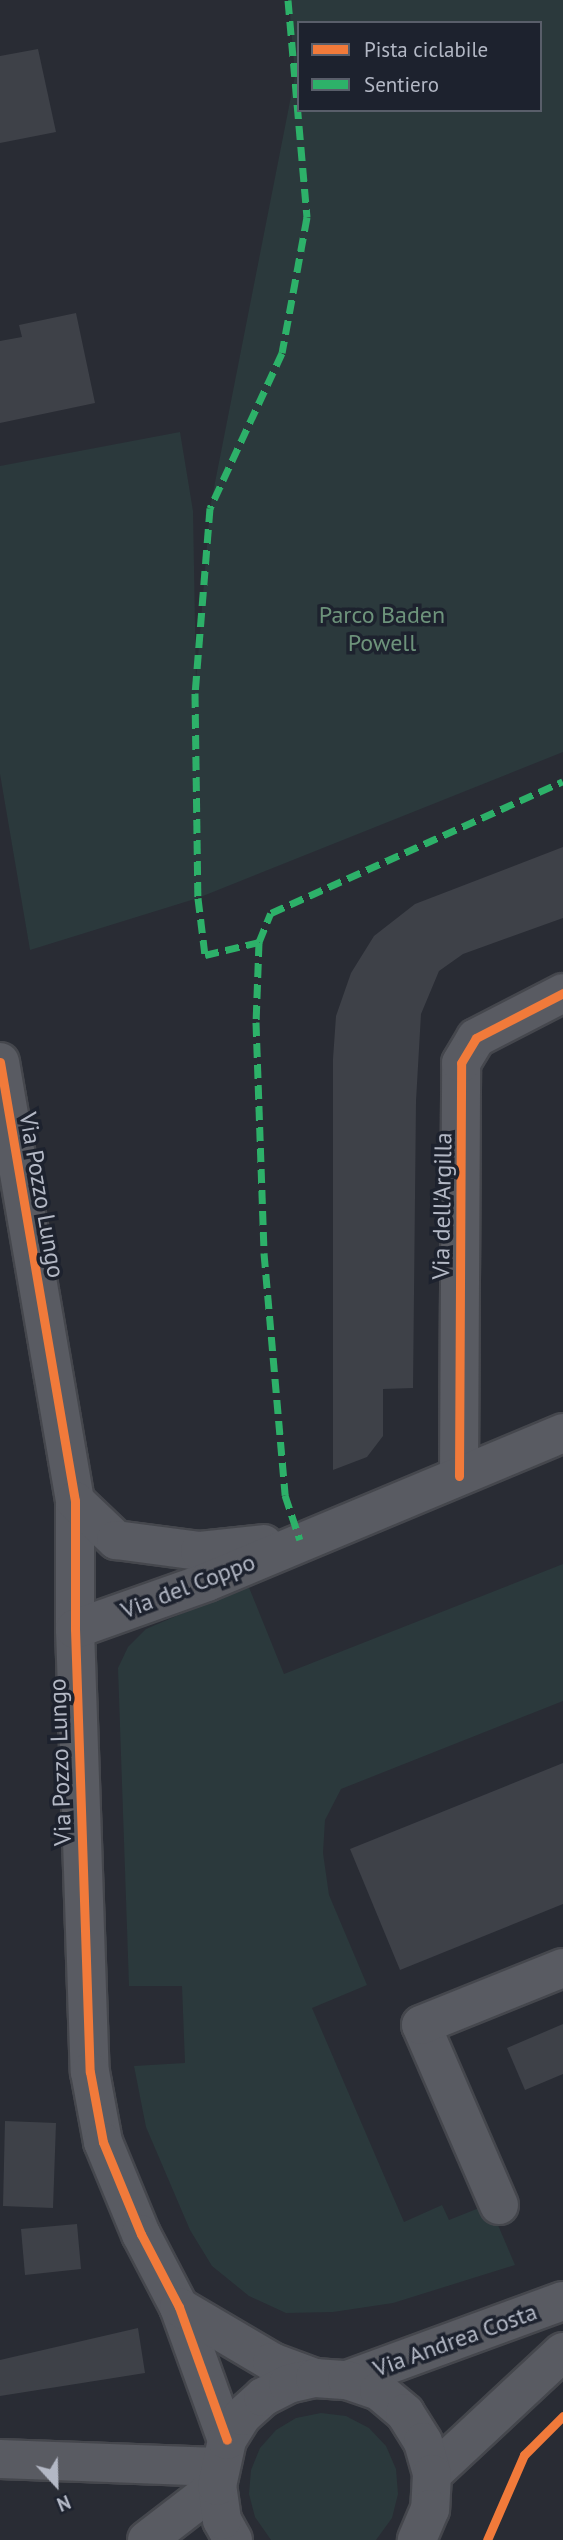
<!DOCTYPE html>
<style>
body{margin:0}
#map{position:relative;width:563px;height:2540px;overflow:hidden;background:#292c34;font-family:"PT Sans",sans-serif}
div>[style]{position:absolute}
.green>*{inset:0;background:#2b393c}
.building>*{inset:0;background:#3e4148}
.roads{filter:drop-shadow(2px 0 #45474d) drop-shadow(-2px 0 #45474d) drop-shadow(0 2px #45474d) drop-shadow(0 -2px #45474d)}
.minor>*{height:38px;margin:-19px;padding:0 19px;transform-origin:19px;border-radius:19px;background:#595b62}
.quiet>*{height:7px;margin-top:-3.5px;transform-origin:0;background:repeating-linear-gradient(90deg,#2db169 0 14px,transparent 0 21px)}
.cycleway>*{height:9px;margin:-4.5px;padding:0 4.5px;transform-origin:4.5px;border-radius:4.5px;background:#f17a3a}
span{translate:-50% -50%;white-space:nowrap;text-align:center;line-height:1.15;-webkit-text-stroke:7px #1d222e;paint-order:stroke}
.park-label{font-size:24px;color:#6d937b}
.street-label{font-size:24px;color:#b3b8c5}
.legend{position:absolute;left:297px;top:21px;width:245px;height:91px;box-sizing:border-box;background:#1d222e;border:2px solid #595e6a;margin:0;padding:9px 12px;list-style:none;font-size:21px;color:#b3b8c5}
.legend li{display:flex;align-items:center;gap:14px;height:35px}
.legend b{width:35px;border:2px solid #595e6a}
.north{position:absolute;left:21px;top:2449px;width:70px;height:70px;-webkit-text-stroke:5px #1d222e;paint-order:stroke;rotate:158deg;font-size:19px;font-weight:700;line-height:28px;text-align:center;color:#b3b8c5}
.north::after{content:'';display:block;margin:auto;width:24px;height:32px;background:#b3b8c5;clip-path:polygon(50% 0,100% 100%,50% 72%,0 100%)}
</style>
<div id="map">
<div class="green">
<i style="clip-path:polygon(evenodd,289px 0,563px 0,563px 752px,198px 898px,30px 950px,0 774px,0 466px,180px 432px,193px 511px,196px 682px,210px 508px,295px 76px,289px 0,299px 23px,540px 23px,540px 110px,299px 110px,299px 23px)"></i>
<i style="clip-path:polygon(563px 1564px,563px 1701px,341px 1789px,325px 1820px,323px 1853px,329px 1895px,367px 1985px,312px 2008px,404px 2222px,442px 2205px,449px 2220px,489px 2204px,515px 2265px,393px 2303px,333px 2312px,286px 2313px,249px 2296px,212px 2266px,190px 2230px,146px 2127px,134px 2066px,185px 2063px,182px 1986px,129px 1986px,118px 1668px,128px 1647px,146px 1629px,248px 1585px,284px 1674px)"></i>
<i style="clip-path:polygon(321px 2413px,346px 2416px,369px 2428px,386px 2446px,396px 2469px,398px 2494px,392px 2518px,376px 2540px,271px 2540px,255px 2517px,249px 2494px,251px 2470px,260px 2448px,276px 2430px,296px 2418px)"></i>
</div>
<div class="building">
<i style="clip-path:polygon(38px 49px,56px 132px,0 143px,0 56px)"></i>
<i style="clip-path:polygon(76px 313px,95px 403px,0 423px,0 341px,22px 337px,19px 325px)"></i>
<i style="clip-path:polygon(563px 847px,563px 918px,463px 954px,439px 971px,421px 1014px,416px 1101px,413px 1388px,383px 1389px,383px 1436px,367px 1457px,333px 1470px,333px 1059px,336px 1016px,351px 973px,374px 936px,415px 904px)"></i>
<i style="clip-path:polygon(563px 1763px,563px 1904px,400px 1970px,350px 1849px)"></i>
<i style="clip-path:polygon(563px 2024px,563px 2074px,525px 2090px,507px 2048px)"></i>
<i style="clip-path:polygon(5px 2121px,56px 2123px,53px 2208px,3px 2206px)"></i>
<i style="clip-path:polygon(77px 2224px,81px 2269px,25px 2275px,21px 2229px)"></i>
<i style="clip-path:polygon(138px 2328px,145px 2373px,0 2396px,0 2360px)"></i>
</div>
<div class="roads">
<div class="minor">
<i style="left:0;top:1062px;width:445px;rotate:80.3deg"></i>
<i style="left:75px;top:1501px;width:128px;rotate:90deg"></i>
<i style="left:75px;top:1629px;width:443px;rotate:88.1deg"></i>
<i style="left:90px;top:2072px;width:71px;rotate:79.5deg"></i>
<i style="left:103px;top:2142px;width:100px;rotate:67.6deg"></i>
<i style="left:141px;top:2234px;width:82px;rotate:62.5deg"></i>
<i style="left:179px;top:2307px;width:141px;rotate:70.2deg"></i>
<i style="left:459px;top:1476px;width:413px;rotate:-89.7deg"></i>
<i style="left:461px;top:1063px;width:29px;rotate:-59deg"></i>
<i style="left:476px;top:1038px;width:98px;rotate:-27.3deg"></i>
<i style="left:75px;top:1501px;width:57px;rotate:43.6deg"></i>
<i style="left:116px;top:1540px;width:85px;rotate:7.5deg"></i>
<i style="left:200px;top:1551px;width:64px;rotate:-6.2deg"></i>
<i style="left:75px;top:1629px;width:140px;rotate:-19.6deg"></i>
<i style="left:207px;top:1582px;width:386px;rotate:-22.7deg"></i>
<i style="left:499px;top:2205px;width:196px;rotate:-113.4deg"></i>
<i style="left:421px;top:2025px;width:153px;rotate:-21.9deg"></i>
<i style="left:179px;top:2307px;width:108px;rotate:30.6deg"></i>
<i style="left:272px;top:2362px;width:46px;rotate:20.4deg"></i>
<i style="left:347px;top:2380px;width:230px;rotate:-20.1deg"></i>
<i style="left:0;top:2459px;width:218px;rotate:2.1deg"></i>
<i style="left:432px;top:2474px;width:179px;rotate:-43deg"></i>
<i style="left:147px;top:2540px;width:88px;rotate:-37.6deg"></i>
<i style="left:233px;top:2540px;width:23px;rotate:-119deg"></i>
<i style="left:222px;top:2520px;width:34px;rotate:-98deg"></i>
<i style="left:217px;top:2486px;width:47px;rotate:-77.7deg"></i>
<i style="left:227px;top:2440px;width:28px;rotate:-58deg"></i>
<i style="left:242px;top:2416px;width:28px;rotate:-42deg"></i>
<i style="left:263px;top:2397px;width:28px;rotate:-27deg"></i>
<i style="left:288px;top:2384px;width:28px;rotate:-13deg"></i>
<i style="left:315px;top:2378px;width:32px;rotate:4deg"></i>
<i style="left:347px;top:2380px;width:34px;rotate:19deg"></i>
<i style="left:379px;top:2391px;width:34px;rotate:40deg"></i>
<i style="left:405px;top:2413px;width:34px;rotate:58deg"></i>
<i style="left:423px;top:2442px;width:33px;rotate:74deg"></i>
<i style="left:432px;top:2474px;width:35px;rotate:93deg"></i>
<i style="left:430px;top:2509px;width:34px;rotate:113deg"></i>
</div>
</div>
<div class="quiet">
<i style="left:288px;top:0;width:218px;rotate:85deg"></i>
<i style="left:307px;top:217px;width:138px;rotate:100.4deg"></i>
<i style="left:282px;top:353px;width:171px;rotate:114.9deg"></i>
<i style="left:210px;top:508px;width:186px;rotate:94.6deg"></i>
<i style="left:195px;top:693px;width:205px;rotate:89.2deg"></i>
<i style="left:198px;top:898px;width:57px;rotate:83deg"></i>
<i style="left:205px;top:955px;width:56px;rotate:-13.5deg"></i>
<i style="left:259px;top:942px;width:80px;rotate:92.1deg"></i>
<i style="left:256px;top:1022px;width:231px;rotate:88deg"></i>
<i style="left:264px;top:1253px;width:243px;rotate:85deg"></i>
<i style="left:285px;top:1495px;width:47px;rotate:71.6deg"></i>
<i style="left:259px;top:942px;width:31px;rotate:-68deg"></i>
<i style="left:271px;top:913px;width:320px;rotate:-24.3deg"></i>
</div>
<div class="cycleway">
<i style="left:0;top:1062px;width:445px;rotate:80.3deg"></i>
<i style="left:75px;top:1501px;width:128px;rotate:90deg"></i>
<i style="left:75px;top:1629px;width:443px;rotate:88.1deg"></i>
<i style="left:90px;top:2072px;width:71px;rotate:79.5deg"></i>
<i style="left:103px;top:2142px;width:100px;rotate:67.6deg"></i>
<i style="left:141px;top:2234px;width:82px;rotate:62.5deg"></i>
<i style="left:179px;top:2307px;width:141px;rotate:70.2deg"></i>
<i style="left:459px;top:1476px;width:413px;rotate:-89.7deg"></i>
<i style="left:461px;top:1063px;width:29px;rotate:-59deg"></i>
<i style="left:476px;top:1038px;width:98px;rotate:-27.3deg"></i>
<i style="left:487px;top:2540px;width:93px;rotate:-66.5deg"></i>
<i style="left:524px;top:2455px;width:55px;rotate:-45deg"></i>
</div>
<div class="park-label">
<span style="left:382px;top:629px">Parco Baden<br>Powell</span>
</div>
<div class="street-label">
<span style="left:42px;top:1195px;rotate:80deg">Via Pozzo Lungo</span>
<span style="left:442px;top:1206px;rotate:-89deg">Via dell'Argilla</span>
<span style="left:188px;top:1586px;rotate:-21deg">Via del Coppo</span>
<span style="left:60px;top:1762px;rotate:-92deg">Via Pozzo Lungo</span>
<span style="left:455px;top:2340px;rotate:-20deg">Via Andrea Costa</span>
</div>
<ul class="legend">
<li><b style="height:9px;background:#f17a3a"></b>Pista ciclabile</li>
<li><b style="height:9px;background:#2db169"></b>Sentiero</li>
</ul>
<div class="north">N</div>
</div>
